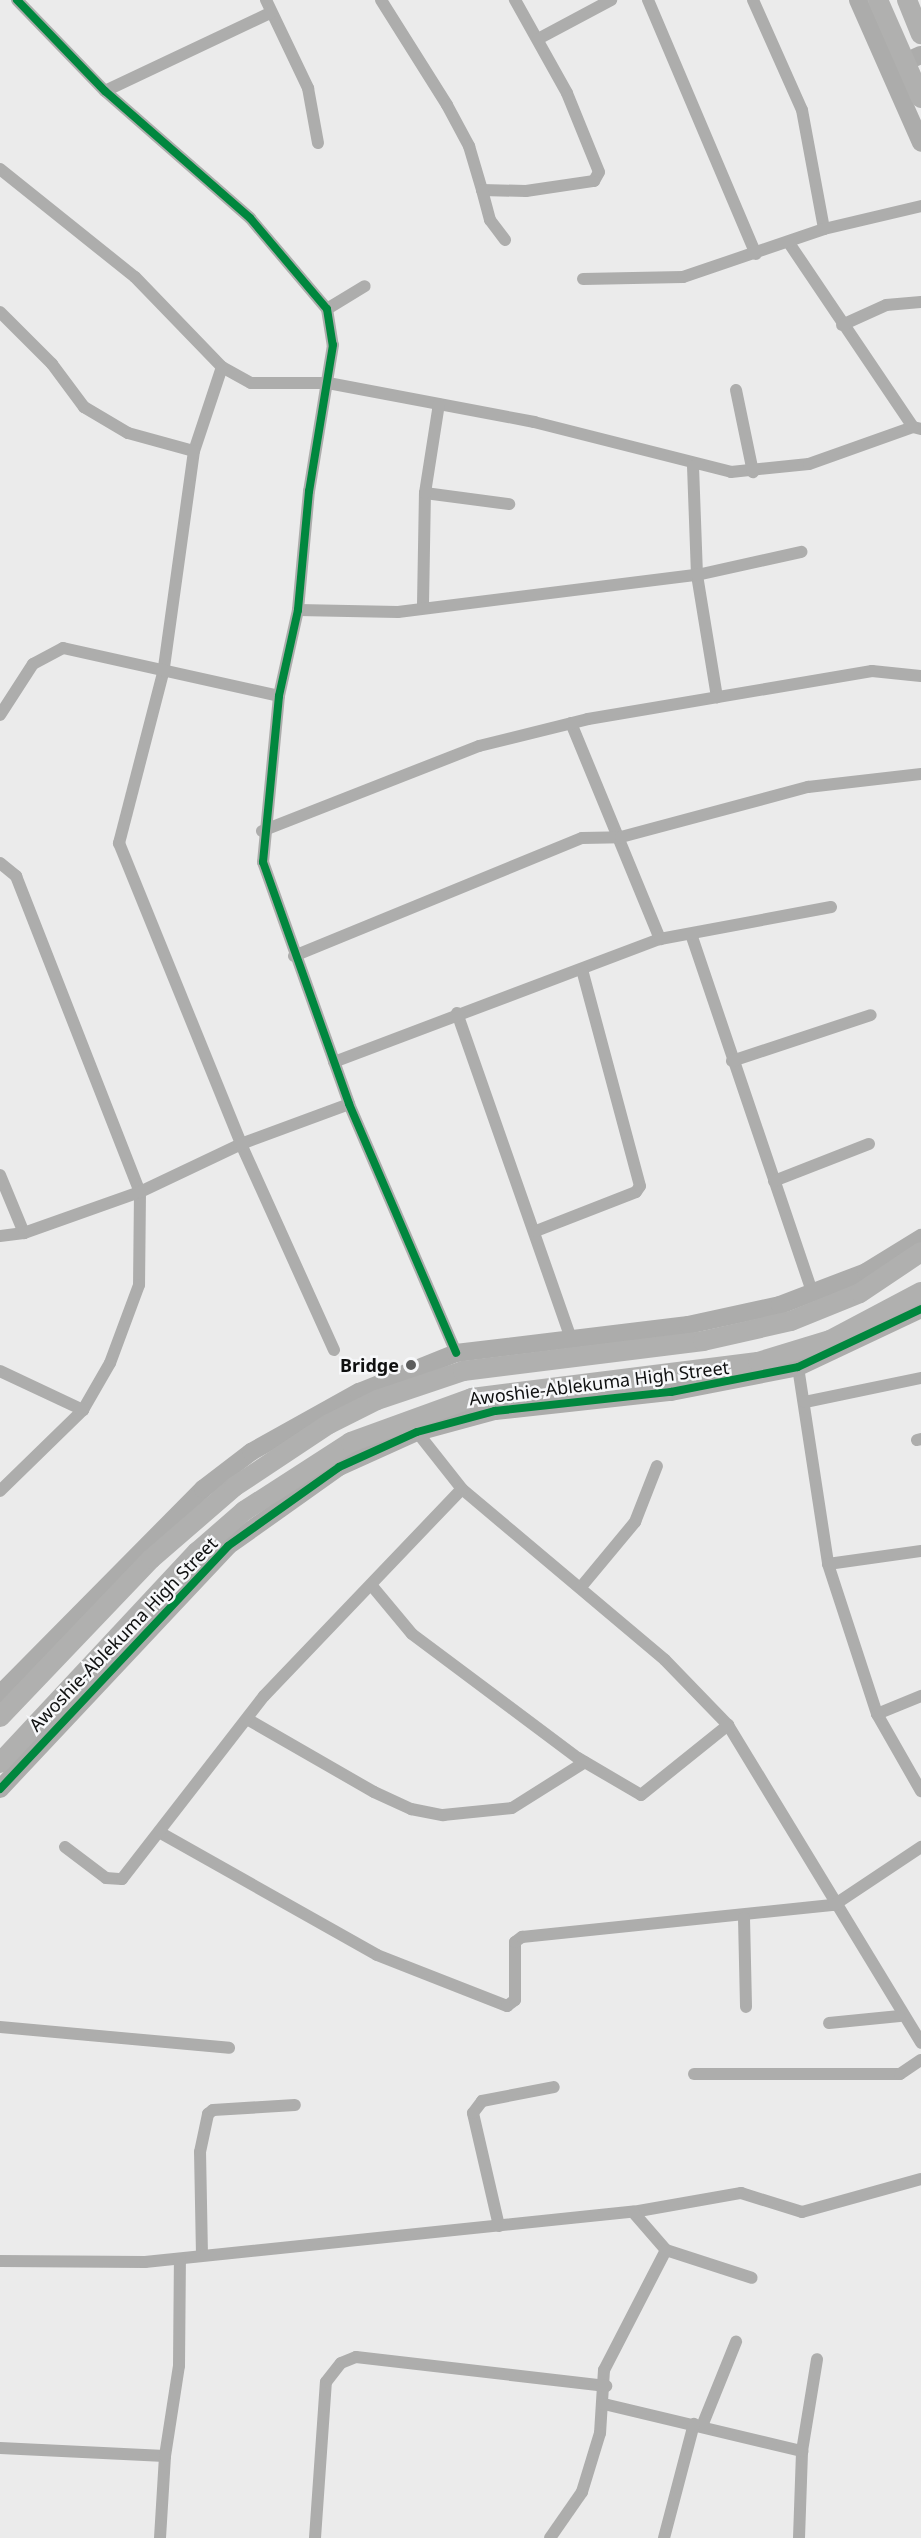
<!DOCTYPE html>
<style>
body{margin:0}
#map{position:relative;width:921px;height:2538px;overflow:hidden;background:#ebebeb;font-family:"Noto Sans",sans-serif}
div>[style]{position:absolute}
.street>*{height:12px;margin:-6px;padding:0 6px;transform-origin:6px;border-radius:6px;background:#adadac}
.secondary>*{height:18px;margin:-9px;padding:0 9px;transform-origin:9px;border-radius:9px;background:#acacab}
.primary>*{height:20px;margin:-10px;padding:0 10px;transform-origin:10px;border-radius:10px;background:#b0b0af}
.cycleway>*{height:8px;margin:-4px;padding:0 4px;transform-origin:4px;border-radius:4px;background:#00873e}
.dots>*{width:16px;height:16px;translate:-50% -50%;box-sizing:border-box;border:3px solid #f7f8fa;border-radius:50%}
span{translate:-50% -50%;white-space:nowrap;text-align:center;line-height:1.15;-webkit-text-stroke:5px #f7f8fa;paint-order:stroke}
.poi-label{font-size:18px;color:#0f1010;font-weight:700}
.right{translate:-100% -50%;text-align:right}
.street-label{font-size:18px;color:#0f1010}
</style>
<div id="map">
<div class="street">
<i style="left:17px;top:0;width:127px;rotate:46deg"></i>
<i style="left:105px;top:91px;width:193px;rotate:41.2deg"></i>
<i style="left:250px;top:218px;width:119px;rotate:49.8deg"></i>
<i style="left:327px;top:309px;width:36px;rotate:81deg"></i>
<i style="left:333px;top:345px;width:148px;rotate:99.3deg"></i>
<i style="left:309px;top:491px;width:120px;rotate:95.3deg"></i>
<i style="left:298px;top:610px;width:88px;rotate:102.5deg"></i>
<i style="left:279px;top:696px;width:167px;rotate:95.5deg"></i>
<i style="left:263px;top:862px;width:257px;rotate:70.4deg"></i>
<i style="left:349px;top:1104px;width:271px;rotate:66.7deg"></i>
<i style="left:266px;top:0;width:98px;rotate:64.5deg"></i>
<i style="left:308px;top:88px;width:56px;rotate:79.7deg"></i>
<i style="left:381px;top:0;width:124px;rotate:57.8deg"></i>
<i style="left:447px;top:105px;width:47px;rotate:61.8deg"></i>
<i style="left:469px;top:146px;width:46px;rotate:73.5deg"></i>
<i style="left:482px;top:190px;width:44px;rotate:1.3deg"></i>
<i style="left:526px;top:191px;width:69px;rotate:-8.4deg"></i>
<i style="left:594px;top:181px;width:10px;rotate:-61deg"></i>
<i style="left:599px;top:172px;width:85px;rotate:-112.1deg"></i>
<i style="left:567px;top:93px;width:107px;rotate:-119.2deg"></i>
<i style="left:648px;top:0;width:276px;rotate:67deg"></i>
<i style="left:753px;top:0;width:120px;rotate:66deg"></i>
<i style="left:802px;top:110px;width:121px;rotate:79.5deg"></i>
<i style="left:538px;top:39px;width:83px;rotate:-28.1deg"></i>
<i style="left:105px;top:91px;width:183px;rotate:-25.3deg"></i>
<i style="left:0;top:169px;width:173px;rotate:38.7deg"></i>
<i style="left:135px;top:277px;width:125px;rotate:46deg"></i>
<i style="left:222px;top:367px;width:33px;rotate:29deg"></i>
<i style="left:251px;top:383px;width:77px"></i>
<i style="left:328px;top:383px;width:210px;rotate:10.7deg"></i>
<i style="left:534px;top:422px;width:203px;rotate:14.2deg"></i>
<i style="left:731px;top:472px;width:78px;rotate:-5.9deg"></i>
<i style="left:809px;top:464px;width:110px;rotate:-19.6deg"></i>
<i style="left:913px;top:427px;width:8px;rotate:14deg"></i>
<i style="left:482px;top:190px;width:31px;rotate:75deg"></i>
<i style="left:490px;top:220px;width:25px;rotate:53deg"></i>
<i style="left:789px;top:243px;width:222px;rotate:56deg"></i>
<i style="left:583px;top:279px;width:100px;rotate:-1.1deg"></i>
<i style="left:683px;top:277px;width:149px;rotate:-18.8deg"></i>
<i style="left:824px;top:229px;width:100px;rotate:-13.3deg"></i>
<i style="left:327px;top:309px;width:44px;rotate:-31.2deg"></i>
<i style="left:0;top:312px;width:74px;rotate:45deg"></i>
<i style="left:52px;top:364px;width:54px;rotate:53.3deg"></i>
<i style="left:84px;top:407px;width:51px;rotate:30.6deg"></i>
<i style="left:128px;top:433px;width:68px;rotate:15.3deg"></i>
<i style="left:842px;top:325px;width:48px;rotate:-24.4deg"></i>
<i style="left:886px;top:305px;width:35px;rotate:-5deg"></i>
<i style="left:222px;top:367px;width:89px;rotate:108.4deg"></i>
<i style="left:194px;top:451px;width:224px;rotate:97.9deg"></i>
<i style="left:163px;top:673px;width:176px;rotate:104.5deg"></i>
<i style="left:119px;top:843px;width:325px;rotate:67.9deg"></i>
<i style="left:241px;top:1144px;width:226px;rotate:65.7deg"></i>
<i style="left:736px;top:390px;width:84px;rotate:78.3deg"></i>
<i style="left:693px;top:466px;width:109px;rotate:87.9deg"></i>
<i style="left:697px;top:575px;width:124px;rotate:80.7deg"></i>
<i style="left:425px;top:493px;width:85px;rotate:7.5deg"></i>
<i style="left:423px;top:605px;width:112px;rotate:-89deg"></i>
<i style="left:425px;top:493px;width:90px;rotate:-81.1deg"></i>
<i style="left:298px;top:610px;width:100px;rotate:1.1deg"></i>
<i style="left:398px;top:612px;width:301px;rotate:-7.1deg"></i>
<i style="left:697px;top:575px;width:107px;rotate:-12.5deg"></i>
<i style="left:0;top:715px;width:61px;rotate:-57.1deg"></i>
<i style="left:33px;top:664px;width:34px;rotate:-28deg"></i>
<i style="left:63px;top:648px;width:221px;rotate:12.5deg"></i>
<i style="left:571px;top:723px;width:234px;rotate:67.6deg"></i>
<i style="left:262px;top:831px;width:233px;rotate:-21.4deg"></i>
<i style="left:479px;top:746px;width:112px;rotate:-13.9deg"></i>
<i style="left:588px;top:719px;width:288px;rotate:-9.6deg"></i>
<i style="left:872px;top:671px;width:49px;rotate:5.8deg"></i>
<i style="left:0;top:863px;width:21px;rotate:39deg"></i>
<i style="left:16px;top:876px;width:339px;rotate:68.6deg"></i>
<i style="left:140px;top:1192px;width:93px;rotate:90.6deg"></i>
<i style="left:139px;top:1285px;width:83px;rotate:110.4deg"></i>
<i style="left:110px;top:1363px;width:54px;rotate:119.9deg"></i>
<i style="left:83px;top:1410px;width:116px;rotate:135.7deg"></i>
<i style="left:691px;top:934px;width:381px;rotate:71.3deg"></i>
<i style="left:294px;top:956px;width:311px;rotate:-22.3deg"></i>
<i style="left:582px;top:838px;width:39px;rotate:-1deg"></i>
<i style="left:621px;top:837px;width:194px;rotate:-15deg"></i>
<i style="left:808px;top:787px;width:114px;rotate:-6.6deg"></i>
<i style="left:457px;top:1013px;width:344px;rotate:70.7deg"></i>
<i style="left:732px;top:1061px;width:146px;rotate:-18.3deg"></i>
<i style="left:334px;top:1062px;width:348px;rotate:-20.7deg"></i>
<i style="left:660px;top:939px;width:174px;rotate:-10.6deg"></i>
<i style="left:0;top:1175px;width:63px;rotate:67.5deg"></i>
<i style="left:774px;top:1181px;width:102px;rotate:-21.3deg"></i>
<i style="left:536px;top:1231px;width:107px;rotate:-21.3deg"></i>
<i style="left:636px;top:1192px;width:7px;rotate:-56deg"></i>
<i style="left:640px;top:1186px;width:224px;rotate:-105deg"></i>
<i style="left:0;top:1236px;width:24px;rotate:-7deg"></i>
<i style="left:24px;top:1233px;width:123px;rotate:-19.5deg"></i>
<i style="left:140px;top:1192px;width:112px;rotate:-25.4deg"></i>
<i style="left:241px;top:1144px;width:115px;rotate:-20.3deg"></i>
<i style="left:798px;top:1367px;width:199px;rotate:81.3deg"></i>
<i style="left:828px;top:1564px;width:158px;rotate:71.9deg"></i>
<i style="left:877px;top:1714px;width:89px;rotate:60.3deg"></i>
<i style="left:0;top:1371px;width:92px;rotate:25.2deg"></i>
<i style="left:805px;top:1402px;width:118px;rotate:-11.7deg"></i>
<i style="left:417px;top:1432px;width:73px;rotate:51.7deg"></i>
<i style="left:462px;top:1489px;width:265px;rotate:40.1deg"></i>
<i style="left:665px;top:1660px;width:91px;rotate:45.9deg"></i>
<i style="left:728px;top:1725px;width:372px;rotate:58.7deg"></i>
<i style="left:917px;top:1440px;width:4px;rotate:-14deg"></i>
<i style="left:828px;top:1564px;width:94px;rotate:-8deg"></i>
<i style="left:372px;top:1586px;width:62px;rotate:50.2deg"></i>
<i style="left:412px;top:1634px;width:207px;rotate:36.8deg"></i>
<i style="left:578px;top:1758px;width:73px;rotate:30.4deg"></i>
<i style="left:641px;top:1795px;width:112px;rotate:-38.8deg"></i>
<i style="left:581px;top:1587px;width:85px;rotate:-50.3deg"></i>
<i style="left:635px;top:1522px;width:60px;rotate:-68.6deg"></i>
<i style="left:877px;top:1714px;width:48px;rotate:-22.2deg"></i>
<i style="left:247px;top:1719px;width:146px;rotate:29.9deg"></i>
<i style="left:374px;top:1792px;width:41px;rotate:24.7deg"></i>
<i style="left:411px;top:1809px;width:33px;rotate:11deg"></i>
<i style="left:443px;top:1815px;width:69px;rotate:-5.8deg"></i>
<i style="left:512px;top:1808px;width:86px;rotate:-32.2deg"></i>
<i style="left:159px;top:1832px;width:250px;rotate:29.4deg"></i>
<i style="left:377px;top:1955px;width:140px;rotate:21.4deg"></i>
<i style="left:507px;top:2006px;width:10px;rotate:-37deg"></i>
<i style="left:515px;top:2000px;width:58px;rotate:-90deg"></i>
<i style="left:515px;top:1942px;width:9px;rotate:-36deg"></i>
<i style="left:522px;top:1937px;width:314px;rotate:-5.9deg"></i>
<i style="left:834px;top:1905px;width:105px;rotate:-33.7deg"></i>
<i style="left:65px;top:1847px;width:51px;rotate:37.1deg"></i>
<i style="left:106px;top:1878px;width:16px;rotate:4deg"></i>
<i style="left:122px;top:1879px;width:232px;rotate:-52.2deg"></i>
<i style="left:264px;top:1696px;width:286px;rotate:-46.3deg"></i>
<i style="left:744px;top:1918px;width:89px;rotate:88.7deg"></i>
<i style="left:829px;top:2023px;width:71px;rotate:-5.6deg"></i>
<i style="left:0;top:2027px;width:230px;rotate:5.2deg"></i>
<i style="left:694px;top:2074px;width:206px"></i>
<i style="left:900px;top:2074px;width:25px;rotate:-34deg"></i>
<i style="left:633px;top:2212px;width:110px;rotate:-10deg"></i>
<i style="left:741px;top:2193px;width:64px;rotate:17.3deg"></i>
<i style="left:802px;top:2212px;width:123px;rotate:-15.5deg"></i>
<i style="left:499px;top:2226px;width:116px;rotate:-103deg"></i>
<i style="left:473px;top:2113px;width:15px;rotate:-53deg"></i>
<i style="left:482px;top:2101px;width:73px;rotate:-11deg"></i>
<i style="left:666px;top:2250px;width:90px;rotate:18deg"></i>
<i style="left:202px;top:2255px;width:103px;rotate:-91.1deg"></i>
<i style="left:200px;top:2152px;width:39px;rotate:-78deg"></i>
<i style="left:208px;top:2114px;width:6px;rotate:-39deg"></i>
<i style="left:213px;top:2110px;width:82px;rotate:-3.5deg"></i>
<i style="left:0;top:2261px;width:145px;rotate:0.4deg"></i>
<i style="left:145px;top:2262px;width:491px;rotate:-5.9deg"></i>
<i style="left:633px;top:2212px;width:50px;rotate:49deg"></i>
<i style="left:666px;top:2250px;width:135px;rotate:117.3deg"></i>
<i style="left:604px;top:2370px;width:63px;rotate:93.6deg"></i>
<i style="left:600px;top:2433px;width:62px;rotate:107deg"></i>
<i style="left:582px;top:2492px;width:56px;rotate:124.8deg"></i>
<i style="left:604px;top:2404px;width:204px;rotate:13.4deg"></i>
<i style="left:702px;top:2426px;width:91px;rotate:-68deg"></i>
<i style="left:0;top:2448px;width:165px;rotate:2.8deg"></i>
<i style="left:160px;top:2538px;width:82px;rotate:-86.5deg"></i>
<i style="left:165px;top:2456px;width:91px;rotate:-81.2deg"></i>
<i style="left:179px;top:2366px;width:107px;rotate:-89.5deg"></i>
<i style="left:315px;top:2538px;width:156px;rotate:-86deg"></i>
<i style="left:326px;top:2382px;width:24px;rotate:-52deg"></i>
<i style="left:341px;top:2363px;width:16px;rotate:-22deg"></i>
<i style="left:356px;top:2357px;width:252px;rotate:6.6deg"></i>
<i style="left:664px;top:2538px;width:118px;rotate:-75.3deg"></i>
<i style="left:799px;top:2538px;width:87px;rotate:-88deg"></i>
<i style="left:802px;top:2451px;width:93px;rotate:-80.7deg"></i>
</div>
<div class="secondary">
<i style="left:858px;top:0;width:156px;rotate:66.2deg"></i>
<i style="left:905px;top:62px;width:17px;rotate:-24deg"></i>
<i style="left:0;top:1694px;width:289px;rotate:-45.3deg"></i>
<i style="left:203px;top:1489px;width:61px;rotate:-37.6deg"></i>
<i style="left:251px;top:1452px;width:124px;rotate:-29.1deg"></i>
<i style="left:359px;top:1392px;width:105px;rotate:-21.9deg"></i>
<i style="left:456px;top:1353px;width:234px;rotate:-6.9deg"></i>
<i style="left:688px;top:1325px;width:94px;rotate:-12.3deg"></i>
<i style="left:780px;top:1305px;width:92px;rotate:-21deg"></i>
<i style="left:866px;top:1272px;width:65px;rotate:-31.7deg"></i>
<i style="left:0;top:1789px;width:333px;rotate:-46.8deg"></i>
<i style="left:228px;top:1546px;width:136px;rotate:-35.4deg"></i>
<i style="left:339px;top:1467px;width:85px;rotate:-24.2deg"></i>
<i style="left:417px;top:1432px;width:81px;rotate:-15.1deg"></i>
<i style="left:495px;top:1411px;width:177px;rotate:-6.2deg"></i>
<i style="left:671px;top:1392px;width:129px;rotate:-11.1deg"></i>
<i style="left:798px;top:1367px;width:136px;rotate:-25.2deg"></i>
</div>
<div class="primary">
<i style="left:878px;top:0;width:107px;rotate:66.3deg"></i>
<i style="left:907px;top:0;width:37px;rotate:68deg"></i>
<i style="left:0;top:1717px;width:219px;rotate:-46.3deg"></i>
<i style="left:151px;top:1559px;width:110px;rotate:-40.9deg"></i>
<i style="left:234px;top:1487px;width:114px;rotate:-33.6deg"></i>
<i style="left:329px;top:1424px;width:54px;rotate:-26.6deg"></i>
<i style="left:377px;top:1400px;width:91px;rotate:-18.6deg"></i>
<i style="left:463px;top:1371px;width:242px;rotate:-7.1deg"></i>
<i style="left:703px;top:1341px;width:90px;rotate:-12.8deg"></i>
<i style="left:791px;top:1321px;width:74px;rotate:-22.1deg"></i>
<i style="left:860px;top:1293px;width:73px;rotate:-33.9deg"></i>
<i style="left:0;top:1763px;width:289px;rotate:-47deg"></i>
<i style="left:197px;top:1552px;width:62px;rotate:-41.1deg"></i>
<i style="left:244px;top:1511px;width:127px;rotate:-32.8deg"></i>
<i style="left:351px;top:1442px;width:129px;rotate:-20deg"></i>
<i style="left:472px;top:1398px;width:288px;rotate:-7.2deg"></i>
<i style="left:758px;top:1362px;width:75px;rotate:-17deg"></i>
<i style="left:830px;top:1340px;width:103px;rotate:-27.8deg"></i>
</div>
<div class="cycleway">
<i style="left:17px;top:0;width:127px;rotate:46deg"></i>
<i style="left:105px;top:91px;width:193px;rotate:41.2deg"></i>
<i style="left:250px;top:218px;width:119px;rotate:49.8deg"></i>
<i style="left:327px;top:309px;width:36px;rotate:81deg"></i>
<i style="left:333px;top:345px;width:148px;rotate:99.3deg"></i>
<i style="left:309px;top:491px;width:120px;rotate:95.3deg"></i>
<i style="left:298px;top:610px;width:88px;rotate:102.5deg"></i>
<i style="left:279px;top:696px;width:167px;rotate:95.5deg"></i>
<i style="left:263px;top:862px;width:257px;rotate:70.4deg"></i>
<i style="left:349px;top:1104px;width:271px;rotate:66.7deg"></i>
<i style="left:0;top:1789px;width:333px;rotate:-46.8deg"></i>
<i style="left:228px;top:1546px;width:136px;rotate:-35.4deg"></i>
<i style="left:339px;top:1467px;width:85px;rotate:-24.2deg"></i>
<i style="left:417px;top:1432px;width:81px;rotate:-15.1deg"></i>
<i style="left:495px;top:1411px;width:177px;rotate:-6.2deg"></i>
<i style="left:671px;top:1392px;width:129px;rotate:-11.1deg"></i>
<i style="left:798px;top:1367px;width:136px;rotate:-25.2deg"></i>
</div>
<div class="dots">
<i style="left:411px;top:1365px;background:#5c5d5d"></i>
</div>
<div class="poi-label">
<span class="right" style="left:399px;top:1365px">Bridge</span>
</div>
<div class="street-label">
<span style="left:599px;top:1383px;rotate:-7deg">Awoshie-Ablekuma High Street</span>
<span style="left:123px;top:1634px;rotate:-46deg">Awoshie-Ablekuma High Street</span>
</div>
</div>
